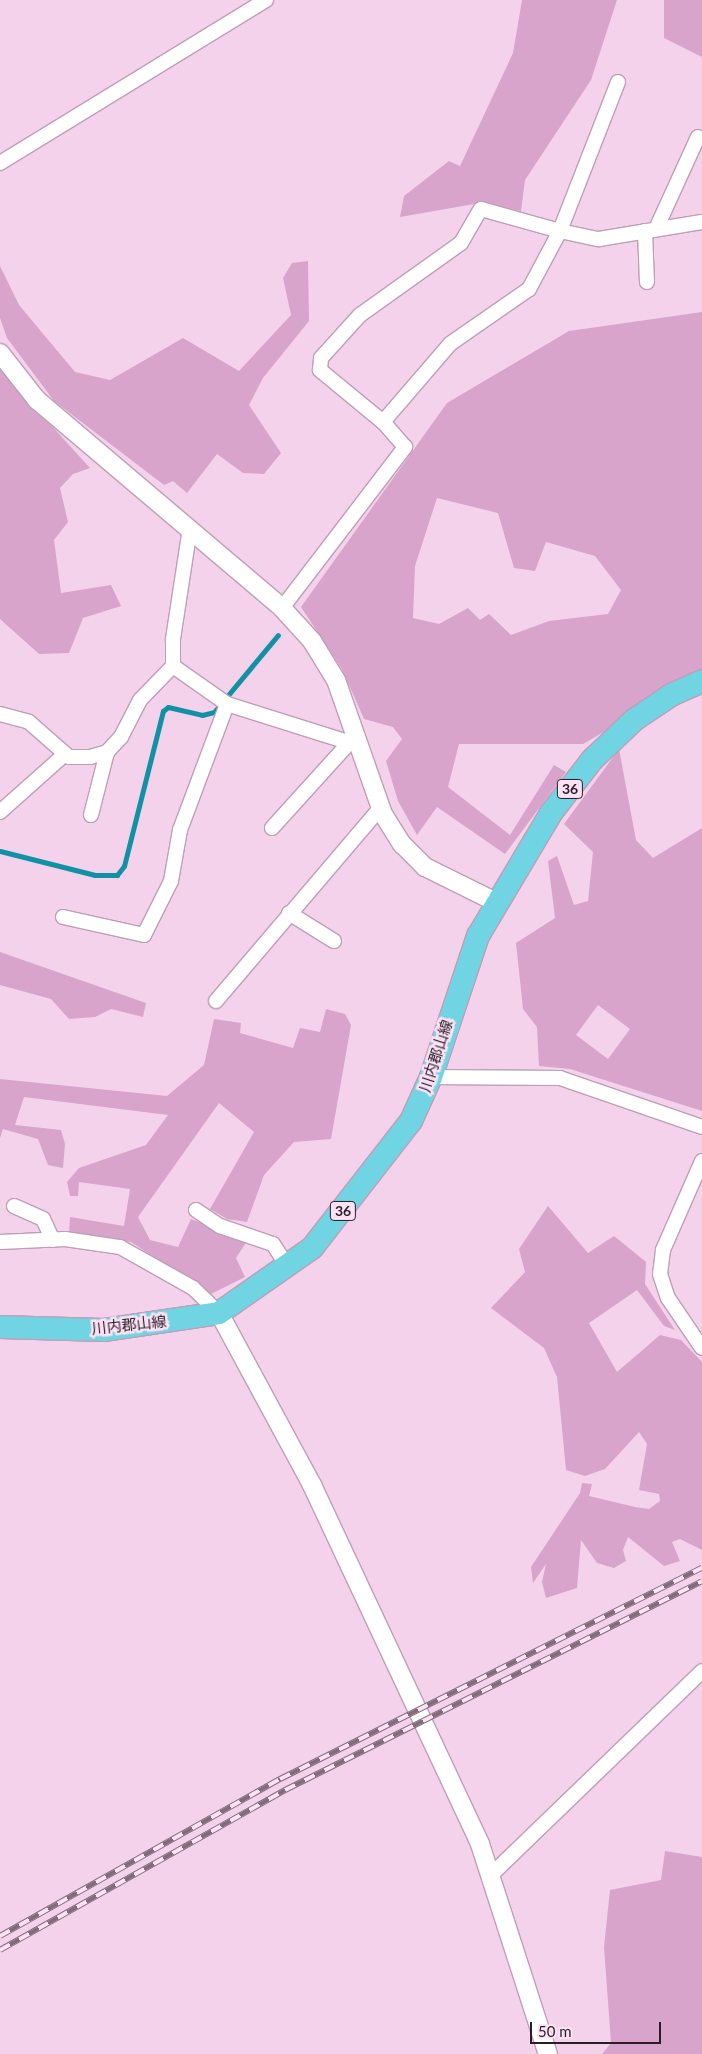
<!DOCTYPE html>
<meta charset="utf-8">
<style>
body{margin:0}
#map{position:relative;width:702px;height:2054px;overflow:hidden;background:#f4d2eb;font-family:Lato,"Noto Sans JP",sans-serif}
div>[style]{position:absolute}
.green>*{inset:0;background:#d8a4cb}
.stream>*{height:5px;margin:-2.5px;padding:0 2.5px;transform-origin:2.5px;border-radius:2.5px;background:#1191a4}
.roads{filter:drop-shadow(1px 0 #bf9fb6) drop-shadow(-1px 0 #bf9fb6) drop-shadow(0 1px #bf9fb6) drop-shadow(0 -1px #bf9fb6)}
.minor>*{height:14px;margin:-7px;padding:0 7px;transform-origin:7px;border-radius:7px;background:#fff}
.tertiary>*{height:18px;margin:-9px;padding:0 9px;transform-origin:9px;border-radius:9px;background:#fff}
.primary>*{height:22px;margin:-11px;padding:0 11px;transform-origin:11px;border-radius:11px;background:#70d4e2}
.rail>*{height:5.5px;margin-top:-2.75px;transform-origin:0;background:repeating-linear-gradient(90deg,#fde2f6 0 11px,#826c7c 0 22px);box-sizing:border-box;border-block:1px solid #826c7c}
span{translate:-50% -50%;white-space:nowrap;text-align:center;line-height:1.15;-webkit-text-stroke:5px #fde2f6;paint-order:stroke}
.shield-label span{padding:1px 4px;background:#fde2f6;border:1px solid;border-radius:4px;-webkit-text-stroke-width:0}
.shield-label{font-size:14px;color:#291d26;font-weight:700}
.street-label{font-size:15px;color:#291d26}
.scale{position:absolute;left:530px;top:2022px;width:131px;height:22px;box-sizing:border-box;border:2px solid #291d26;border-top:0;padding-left:6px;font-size:15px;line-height:18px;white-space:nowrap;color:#291d26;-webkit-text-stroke:4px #fde2f6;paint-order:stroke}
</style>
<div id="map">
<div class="green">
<i style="clip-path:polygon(522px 0,617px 0,591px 80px,525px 180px,521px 211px,480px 203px,400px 217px,404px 196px,449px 161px,460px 166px,513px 53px)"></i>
<i style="clip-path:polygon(664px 0,702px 0,702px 57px,664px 38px)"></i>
<i style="clip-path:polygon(308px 261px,309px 321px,263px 378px,249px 405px,281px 453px,264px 474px,243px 473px,217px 454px,187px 493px,173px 481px,164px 485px,54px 401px,7px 338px,0 318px,0 266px,19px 305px,75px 372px,110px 380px,183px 338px,239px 371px,291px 315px,283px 278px,292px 263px)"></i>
<i style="clip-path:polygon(evenodd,702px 312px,702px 675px,583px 744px,459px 744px,448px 787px,510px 835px,554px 765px,566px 772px,505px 854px,437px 807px,417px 835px,398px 801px,386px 761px,402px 739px,393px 727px,364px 719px,342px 669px,301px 607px,447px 403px,569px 331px,702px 312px,437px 498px,498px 513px,514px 568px,535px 571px,546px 542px,595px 556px,621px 590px,608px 614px,549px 621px,511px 635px,489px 614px,480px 620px,468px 608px,439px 624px,413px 618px,415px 566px,437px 498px)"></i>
<i style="clip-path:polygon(0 369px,90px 468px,73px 474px,60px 488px,68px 522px,54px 540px,61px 593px,111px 585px,121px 606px,83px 618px,69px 653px,39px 654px,0 619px)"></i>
<i style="clip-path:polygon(evenodd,619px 749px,636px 840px,653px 858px,702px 828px,702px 1111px,570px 1069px,539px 1066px,537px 1027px,523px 1009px,516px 943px,555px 918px,548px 861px,557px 856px,574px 905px,588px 901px,593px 852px,564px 824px,619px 749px,598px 1005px,630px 1029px,608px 1059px,576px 1035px,598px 1005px)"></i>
<i style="clip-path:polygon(0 952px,146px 1003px,143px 1017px,111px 1009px,95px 1017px,69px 1019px,51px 999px,0 985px)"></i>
<i style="clip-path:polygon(326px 1009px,345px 1014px,351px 1025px,331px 1139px,294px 1142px,264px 1175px,247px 1222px,227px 1219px,210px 1209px,254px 1132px,219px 1103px,138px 1217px,150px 1240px,178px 1247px,191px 1219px,247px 1241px,236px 1258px,245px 1277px,211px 1294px,131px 1242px,69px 1233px,70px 1217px,124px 1226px,130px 1189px,79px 1182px,78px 1196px,70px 1196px,67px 1182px,79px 1168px,146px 1145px,168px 1115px,24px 1097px,15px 1125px,61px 1130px,65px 1144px,63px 1168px,48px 1165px,38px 1139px,3px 1129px,0 1138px,0 1079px,167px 1096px,204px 1065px,214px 1019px,241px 1023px,240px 1033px,293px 1048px,300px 1028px,320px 1032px)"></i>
<i style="clip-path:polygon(548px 1206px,588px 1253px,614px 1236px,646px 1262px,645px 1284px,675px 1330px,664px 1326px,637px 1290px,589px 1323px,617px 1372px,660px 1335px,681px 1340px,702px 1362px,702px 1550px,680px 1539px,672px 1542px,680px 1561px,664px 1566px,628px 1537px,623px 1550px,626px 1561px,614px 1568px,597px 1563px,581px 1540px,577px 1588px,546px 1598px,542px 1582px,546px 1564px,533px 1583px,531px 1567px,580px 1493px,582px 1483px,592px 1484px,589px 1496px,635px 1507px,649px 1509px,660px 1501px,659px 1494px,639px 1490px,647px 1444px,639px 1432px,605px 1469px,585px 1476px,566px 1470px,557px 1377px,544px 1348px,491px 1308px,525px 1272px,519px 1249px)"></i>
<i style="clip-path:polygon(665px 1851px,702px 1857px,702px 2054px,602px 2054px,611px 2043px,604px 1947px,610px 1890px,661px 1880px)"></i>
</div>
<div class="stream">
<i style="left:0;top:851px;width:98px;rotate:14.2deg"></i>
<i style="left:95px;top:875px;width:22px"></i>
<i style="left:117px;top:875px;width:11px;rotate:-52deg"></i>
<i style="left:124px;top:866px;width:160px;rotate:-75.9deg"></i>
<i style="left:163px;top:711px;width:6px;rotate:-39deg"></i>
<i style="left:168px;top:707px;width:35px;rotate:13deg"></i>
<i style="left:202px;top:715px;width:12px;rotate:-14deg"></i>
<i style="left:214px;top:712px;width:100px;rotate:-50.3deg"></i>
</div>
<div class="roads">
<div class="minor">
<i style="left:618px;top:82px;width:160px;rotate:111.3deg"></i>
<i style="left:560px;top:231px;width:40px;rotate:12deg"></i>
<i style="left:599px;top:239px;width:104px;rotate:-9.4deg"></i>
<i style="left:0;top:163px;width:312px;rotate:-31.5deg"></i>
<i style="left:656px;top:229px;width:101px;rotate:-65.5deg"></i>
<i style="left:645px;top:231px;width:51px;rotate:87.8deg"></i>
<i style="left:282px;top:608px;width:203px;rotate:-52.6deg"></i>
<i style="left:405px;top:447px;width:33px;rotate:-131deg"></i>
<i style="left:383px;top:422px;width:82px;rotate:-140.5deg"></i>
<i style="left:320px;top:370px;width:12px;rotate:-85deg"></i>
<i style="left:321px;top:358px;width:58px;rotate:-47.8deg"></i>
<i style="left:360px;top:315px;width:124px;rotate:-35.5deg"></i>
<i style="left:461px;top:243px;width:39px;rotate:-60deg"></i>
<i style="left:481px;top:209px;width:82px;rotate:15.6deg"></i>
<i style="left:560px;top:231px;width:66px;rotate:118.1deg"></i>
<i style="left:529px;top:289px;width:96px;rotate:145.2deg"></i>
<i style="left:450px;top:344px;width:103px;rotate:130.7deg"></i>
<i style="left:173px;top:666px;width:66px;rotate:35.1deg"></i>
<i style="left:227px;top:704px;width:139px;rotate:17.5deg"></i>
<i style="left:173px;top:666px;width:27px;rotate:-90deg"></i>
<i style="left:173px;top:639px;width:112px;rotate:-81.3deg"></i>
<i style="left:0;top:714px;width:30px;rotate:15deg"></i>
<i style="left:29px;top:722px;width:53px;rotate:41.2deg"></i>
<i style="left:69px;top:757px;width:21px"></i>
<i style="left:90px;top:757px;width:18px;rotate:-16deg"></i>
<i style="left:107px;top:752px;width:21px;rotate:-47deg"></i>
<i style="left:121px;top:737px;width:42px;rotate:-62.8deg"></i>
<i style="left:140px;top:700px;width:47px;rotate:-45.9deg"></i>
<i style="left:0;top:812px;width:87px;rotate:-41.7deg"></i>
<i style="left:91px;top:815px;width:65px;rotate:-75.7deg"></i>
<i style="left:272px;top:828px;width:116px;rotate:-47.8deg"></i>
<i style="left:289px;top:913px;width:53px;rotate:31.9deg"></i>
<i style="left:63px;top:917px;width:83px;rotate:12.5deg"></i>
<i style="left:144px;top:935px;width:60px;rotate:-63.4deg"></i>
<i style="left:171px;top:881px;width:52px;rotate:-80deg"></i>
<i style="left:180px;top:830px;width:134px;rotate:-69.5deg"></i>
<i style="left:216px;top:1001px;width:255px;rotate:-49.6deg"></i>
<i style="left:431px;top:1077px;width:129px;rotate:0.4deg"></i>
<i style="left:560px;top:1078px;width:150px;rotate:19deg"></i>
<i style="left:702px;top:1161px;width:97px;rotate:113.7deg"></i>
<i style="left:663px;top:1250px;width:24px;rotate:97deg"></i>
<i style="left:660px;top:1274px;width:25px;rotate:72deg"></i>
<i style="left:668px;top:1298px;width:60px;rotate:55.8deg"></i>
<i style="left:14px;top:1206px;width:32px;rotate:24deg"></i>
<i style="left:43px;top:1219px;width:23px;rotate:65deg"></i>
<i style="left:196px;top:1210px;width:29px;rotate:34deg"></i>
<i style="left:220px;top:1226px;width:56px;rotate:18.8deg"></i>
<i style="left:273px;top:1244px;width:27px;rotate:57deg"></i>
<i style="left:0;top:1242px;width:65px;rotate:-2.6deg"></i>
<i style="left:65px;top:1239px;width:56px;rotate:8.3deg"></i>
<i style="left:120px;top:1247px;width:84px;rotate:29.3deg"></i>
<i style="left:193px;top:1288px;width:36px;rotate:44deg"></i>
<i style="left:492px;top:1874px;width:292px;rotate:-44deg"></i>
</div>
<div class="tertiary">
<i style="left:0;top:353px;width:60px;rotate:51.8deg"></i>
<i style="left:37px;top:400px;width:321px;rotate:40.3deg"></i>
<i style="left:282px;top:608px;width:45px;rotate:47.7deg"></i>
<i style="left:312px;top:641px;width:46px;rotate:58.4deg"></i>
<i style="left:336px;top:680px;width:142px;rotate:70.7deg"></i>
<i style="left:383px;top:814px;width:36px;rotate:58deg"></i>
<i style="left:402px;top:844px;width:33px;rotate:45deg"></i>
<i style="left:425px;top:867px;width:81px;rotate:26.3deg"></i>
<i style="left:219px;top:1313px;width:196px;rotate:61.6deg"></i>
<i style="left:312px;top:1485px;width:396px;rotate:64.9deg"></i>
<i style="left:480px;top:1844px;width:221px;rotate:72.1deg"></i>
</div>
<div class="primary">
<i style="left:0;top:1327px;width:104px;rotate:1.7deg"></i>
<i style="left:104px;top:1330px;width:116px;rotate:-8.4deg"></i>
<i style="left:219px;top:1313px;width:113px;rotate:-35deg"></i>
<i style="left:312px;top:1248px;width:161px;rotate:-52.1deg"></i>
<i style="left:411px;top:1121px;width:48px;rotate:-65.6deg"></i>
<i style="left:431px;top:1077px;width:149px;rotate:-71.6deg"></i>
<i style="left:478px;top:936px;width:143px;rotate:-59.3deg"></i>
<i style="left:551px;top:813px;width:67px;rotate:-52.3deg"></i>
<i style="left:592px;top:760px;width:58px;rotate:-43.6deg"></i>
<i style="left:634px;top:720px;width:45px;rotate:-34deg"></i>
<i style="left:671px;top:695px;width:34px;rotate:-24deg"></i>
</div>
</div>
<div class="rail">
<i style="left:0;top:1936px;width:321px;rotate:-29.3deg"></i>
<i style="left:280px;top:1779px;width:472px;rotate:-26.6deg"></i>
<i style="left:0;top:1950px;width:327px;rotate:-29.3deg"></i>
<i style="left:285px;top:1790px;width:466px;rotate:-26.6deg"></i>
</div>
<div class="shield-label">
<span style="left:570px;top:789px">36</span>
<span style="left:343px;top:1211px">36</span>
</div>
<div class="street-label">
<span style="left:436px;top:1056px;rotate:-72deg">川内郡山線</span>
<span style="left:129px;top:1325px;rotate:-6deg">川内郡山線</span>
</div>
<div class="scale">50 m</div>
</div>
